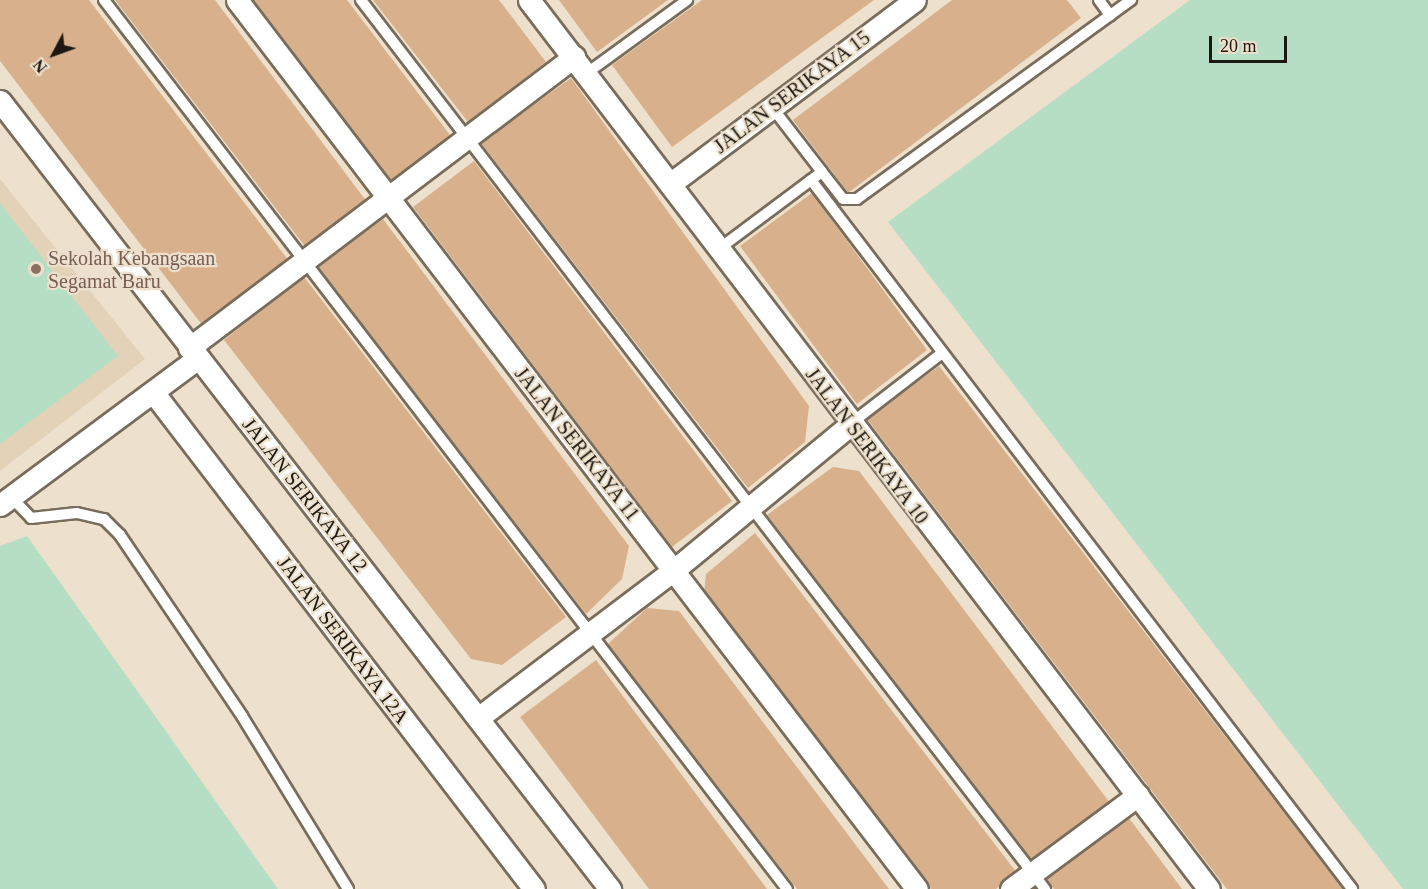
<!DOCTYPE html>
<style>
body{margin:0}
#map{position:relative;width:1428px;height:889px;overflow:hidden;background:#ede0cc;font-family:Georgia,serif}
div>[style]{position:absolute}
.built>*{inset:0;background:#e4d2b8}
.green>*{inset:0;background:#b6dec5}
.building>*{inset:0;background:#d9b08c}
.roads{filter:drop-shadow(2px 0 #786c5b) drop-shadow(-2px 0 #786c5b) drop-shadow(0 2px #786c5b) drop-shadow(0 -2px #786c5b)}
.service>*{height:10px;margin:-5px;padding:0 5px;transform-origin:5px;border-radius:5px;background:#fff}
.minor>*{height:21px;margin:-10.5px;padding:0 10.5px;transform-origin:10.5px;border-radius:10.5px;background:#fff}
.dots>*{width:16px;height:16px;translate:-50% -50%;box-sizing:border-box;border:3px solid #ede0cc;border-radius:50%}
span{translate:-50% -50%;white-space:nowrap;text-align:center;line-height:1.15;-webkit-text-stroke:4.5px #ede0cc;paint-order:stroke}
.street-label{font-size:20px;color:#1d1912}
.education-label{font-size:20px;color:#785e54}
.left{translate:0 -50%;text-align:left}
.north{position:absolute;left:24px;top:24px;width:60px;height:60px;-webkit-text-stroke:4px #ede0cc;paint-order:stroke;rotate:229deg;font-size:16px;font-weight:700;line-height:24px;text-align:center;color:#1d1912}
.north::after{content:'';display:block;margin:auto;width:21px;height:27px;background:#1d1912;clip-path:polygon(50% 0,100% 100%,50% 72%,0 100%)}
.scale{position:absolute;left:1209px;top:36px;width:78px;height:27px;box-sizing:border-box;border:3px solid #1d1912;border-top:0;padding-left:8px;font-size:18px;line-height:21px;white-space:nowrap;color:#1d1912;-webkit-text-stroke:4px #ede0cc;paint-order:stroke}
</style>
<div id="map">
<div class="built">
<i style="clip-path:polygon(0 179px,145px 359px,0 471px)"></i>
</div>
<div class="green">
<i style="clip-path:polygon(1190px 0,1428px 0,1428px 889px,1403px 889px,888px 222px)"></i>
<i style="clip-path:polygon(0 203px,118px 356px,0 444px)"></i>
<i style="clip-path:polygon(27px 536px,278px 889px,0 889px,0 546px)"></i>
</div>
<div class="building">
<i style="clip-path:polygon(0 0,89px 0,289px 261px,203px 326px,0 61px)"></i>
<i style="clip-path:polygon(115px 0,215px 0,367px 202px,307px 249px)"></i>
<i style="clip-path:polygon(249px 0,347px 0,453px 139px,390px 186px)"></i>
<i style="clip-path:polygon(373px 0,499px 0,546px 62px,468px 122px)"></i>
<i style="clip-path:polygon(559px 0,668px 0,597px 52px)"></i>
<i style="clip-path:polygon(702px 0,874px 0,672px 147px,612px 65px)"></i>
<i style="clip-path:polygon(952px 0,1067px 0,1081px 18px,848px 193px,793px 120px)"></i>
<i style="clip-path:polygon(571px 78px,809px 406px,805px 442px,748px 488px,481px 143px)"></i>
<i style="clip-path:polygon(474px 161px,732px 501px,672px 547px,413px 207px)"></i>
<i style="clip-path:polygon(812px 193px,927px 350px,857px 404px,740px 246px)"></i>
<i style="clip-path:polygon(383px 219px,629px 546px,622px 579px,586px 614px,316px 265px)"></i>
<i style="clip-path:polygon(304px 277px,566px 617px,502px 665px,471px 659px,224px 340px)"></i>
<i style="clip-path:polygon(939px 366px,1343px 889px,1227px 889px,867px 419px)"></i>
<i style="clip-path:polygon(833px 467px,859px 471px,1110px 803px,1032px 860px,767px 515px)"></i>
<i style="clip-path:polygon(755px 533px,1017px 873px,996px 889px,931px 889px,704px 593px,706px 574px)"></i>
<i style="clip-path:polygon(647px 608px,679px 611px,889px 889px,797px 889px,608px 644px)"></i>
<i style="clip-path:polygon(596px 660px,767px 889px,649px 889px,520px 717px)"></i>
<i style="clip-path:polygon(1129px 818px,1182px 889px,1054px 889px,1046px 879px)"></i>
</div>
<div class="roads">
<div class="service">
<i style="left:104px;top:0;width:1121px;rotate:52.47deg"></i>
<i style="left:361px;top:0;width:1122px;rotate:52.43deg"></i>
<i style="left:1099px;top:0;width:19px;rotate:54deg"></i>
<i style="left:587px;top:73px;width:124px;rotate:-36.1deg"></i>
<i style="left:771px;top:106px;width:83px;rotate:52.3deg"></i>
<i style="left:811px;top:180px;width:892px;rotate:52.65deg"></i>
<i style="left:720px;top:248px;width:127px;rotate:-36.7deg"></i>
<i style="left:822px;top:172px;width:34px;rotate:52deg"></i>
<i style="left:843px;top:199px;width:14px"></i>
<i style="left:857px;top:199px;width:339px;rotate:-36deg"></i>
<i style="left:850px;top:424px;width:115px;rotate:-37.6deg"></i>
<i style="left:11px;top:497px;width:29px;rotate:46deg"></i>
<i style="left:31px;top:518px;width:46px;rotate:-6.2deg"></i>
<i style="left:77px;top:513px;width:28px;rotate:13deg"></i>
<i style="left:104px;top:519px;width:23px;rotate:45deg"></i>
<i style="left:120px;top:535px;width:218px;rotate:56deg"></i>
<i style="left:242px;top:716px;width:203px;rotate:58.5deg"></i>
</div>
<div class="minor">
<i style="left:237px;top:0;width:1119px;rotate:52.59deg"></i>
<i style="left:529px;top:0;width:1119px;rotate:52.59deg"></i>
<i style="left:0;top:101px;width:997px;rotate:52.26deg"></i>
<i style="left:670px;top:184px;width:306px;rotate:-36.9deg"></i>
<i style="left:189px;top:348px;width:483px;rotate:-37.1deg"></i>
<i style="left:153px;top:392px;width:626px;rotate:52.53deg"></i>
<i style="left:0;top:505px;width:247px;rotate:-36.6deg"></i>
<i style="left:478px;top:718px;width:246px;rotate:-37.1deg"></i>
<i style="left:674px;top:570px;width:228px;rotate:-39.5deg"></i>
<i style="left:1011px;top:889px;width:158px;rotate:-36.5deg"></i>
</div>
</div>
<div class="dots">
<i style="left:36px;top:269px;background:#8d6e63"></i>
</div>
<div class="street-label">
<span style="left:792px;top:92px;rotate:-37deg">JALAN SERIKAYA 15</span>
<span style="left:577px;top:444px;rotate:52deg">JALAN SERIKAYA 11</span>
<span style="left:867px;top:446px;rotate:53deg">JALAN SERIKAYA 10</span>
<span style="left:305px;top:495px;rotate:52deg">JALAN SERIKAYA 12</span>
<span style="left:343px;top:640px;rotate:53deg">JALAN SERIKAYA 12A</span>
</div>
<div class="education-label">
<span class="left" style="left:48px;top:270px">Sekolah Kebangsaan<br>Segamat Baru</span>
</div>
<div class="north">N</div>
<div class="scale">20 m</div>
</div>
